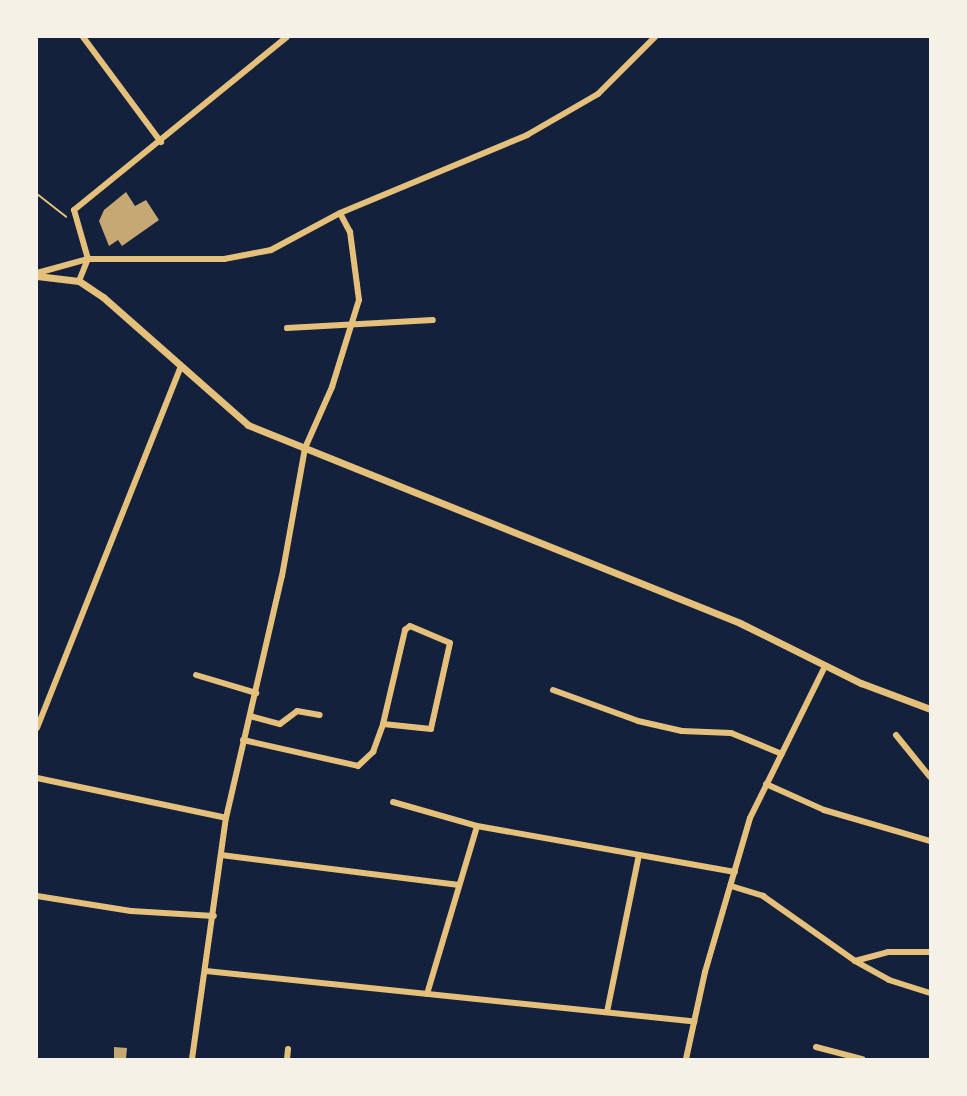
<!DOCTYPE html>
<style>
body{margin:0}
#map{position:relative;width:967px;height:1096px;overflow:hidden;background:#14213d;font-family:"Alegreya Sans",sans-serif}
div>[style]{position:absolute}
.building>*{inset:0;background:#c6a872}
.path>*{height:2px;margin:-1px;padding:0 1px;transform-origin:1px;border-radius:1px;background:#e5c07b}
.minor>*{height:6px;margin:-3px;padding:0 3px;transform-origin:3px;border-radius:3px;background:#e5c07b}
.tertiary>*{height:7px;margin:-3.5px;padding:0 3.5px;transform-origin:3.5px;border-radius:3.5px;background:#e5c07b}
span{translate:-50% -50%;white-space:nowrap;text-align:center;line-height:1.15;-webkit-text-stroke:6px #f6f1e7;paint-order:stroke}
.frame{position:absolute;inset:0;border:38px solid #f6f1e7;pointer-events:none}
</style>
<div id="map">
<div class="building">
<i style="clip-path:polygon(126px 192px,135px 206px,146px 200px,159px 220px,122px 246px,118px 240px,109px 246px,99px 221px,104px 210px)"></i>
<i style="clip-path:polygon(114px 1047px,127px 1048px,126px 1059px,114px 1059px)"></i>
</div>
<div class="path">
<i style="left:37px;top:194px;width:37px;rotate:38deg"></i>
</div>
<div class="minor">
<i style="left:83px;top:37px;width:131px;rotate:53.4deg"></i>
<i style="left:37px;top:273px;width:53px;rotate:-15.4deg"></i>
<i style="left:88px;top:259px;width:136px"></i>
<i style="left:224px;top:259px;width:48px;rotate:-10.8deg"></i>
<i style="left:271px;top:250px;width:78px;rotate:-28.2deg"></i>
<i style="left:340px;top:213px;width:203px;rotate:-22.6deg"></i>
<i style="left:527px;top:135px;width:82px;rotate:-30deg"></i>
<i style="left:598px;top:94px;width:81px;rotate:-45deg"></i>
<i style="left:79px;top:281px;width:24px;rotate:-68deg"></i>
<i style="left:88px;top:259px;width:51px;rotate:-105.9deg"></i>
<i style="left:74px;top:210px;width:274px;rotate:-39.1deg"></i>
<i style="left:287px;top:328px;width:146px;rotate:-3.1deg"></i>
<i style="left:196px;top:675px;width:63px;rotate:16.7deg"></i>
<i style="left:553px;top:690px;width:90px;rotate:20deg"></i>
<i style="left:638px;top:721px;width:45px;rotate:12.8deg"></i>
<i style="left:682px;top:731px;width:49px;rotate:2.3deg"></i>
<i style="left:731px;top:733px;width:55px;rotate:22.4deg"></i>
<i style="left:250px;top:716px;width:31px;rotate:15deg"></i>
<i style="left:280px;top:724px;width:21px;rotate:-37deg"></i>
<i style="left:297px;top:711px;width:23px;rotate:10deg"></i>
<i style="left:37px;top:728px;width:389px;rotate:-68.3deg"></i>
<i style="left:896px;top:735px;width:54px;rotate:51deg"></i>
<i style="left:243px;top:740px;width:118px;rotate:12.7deg"></i>
<i style="left:358px;top:766px;width:21px;rotate:-43deg"></i>
<i style="left:373px;top:752px;width:30px;rotate:-70deg"></i>
<i style="left:383px;top:724px;width:97px;rotate:-76.8deg"></i>
<i style="left:405px;top:630px;width:6px;rotate:-39deg"></i>
<i style="left:410px;top:626px;width:43px;rotate:23deg"></i>
<i style="left:450px;top:643px;width:88px;rotate:102.5deg"></i>
<i style="left:431px;top:729px;width:48px;rotate:-174.1deg"></i>
<i style="left:37px;top:778px;width:193px;rotate:11.9deg"></i>
<i style="left:766px;top:784px;width:64px;rotate:24.1deg"></i>
<i style="left:824px;top:810px;width:110px;rotate:16.3deg"></i>
<i style="left:393px;top:802px;width:87px;rotate:15.9deg"></i>
<i style="left:477px;top:826px;width:262px;rotate:10.1deg"></i>
<i style="left:221px;top:855px;width:238px;rotate:7.2deg"></i>
<i style="left:731px;top:886px;width:34px;rotate:17deg"></i>
<i style="left:763px;top:896px;width:113px;rotate:35.2deg"></i>
<i style="left:855px;top:961px;width:39px;rotate:29deg"></i>
<i style="left:889px;top:980px;width:43px;rotate:17.6deg"></i>
<i style="left:37px;top:896px;width:95px;rotate:9.1deg"></i>
<i style="left:131px;top:911px;width:83px;rotate:3.4deg"></i>
<i style="left:855px;top:961px;width:34px;rotate:-15deg"></i>
<i style="left:888px;top:952px;width:42px"></i>
<i style="left:206px;top:971px;width:491px;rotate:5.9deg"></i>
<i style="left:427px;top:994px;width:175px;rotate:-73.4deg"></i>
<i style="left:607px;top:1012px;width:160px;rotate:-78.5deg"></i>
<i style="left:816px;top:1047px;width:48px;rotate:14.6deg"></i>
<i style="left:192px;top:1059px;width:243px;rotate:-82deg"></i>
<i style="left:226px;top:818px;width:248px;rotate:-77deg"></i>
<i style="left:282px;top:576px;width:130px;rotate:-79.8deg"></i>
<i style="left:305px;top:448px;width:67px;rotate:-66.1deg"></i>
<i style="left:332px;top:387px;width:91px;rotate:-72.8deg"></i>
<i style="left:359px;top:300px;width:69px;rotate:-97.5deg"></i>
<i style="left:350px;top:232px;width:21px;rotate:-118deg"></i>
<i style="left:287px;top:1059px;width:10px;rotate:-84deg"></i>
<i style="left:686px;top:1059px;width:89px;rotate:-77.7deg"></i>
<i style="left:705px;top:972px;width:160px;rotate:-73.7deg"></i>
<i style="left:750px;top:818px;width:169px;rotate:-63.7deg"></i>
</div>
<div class="tertiary">
<i style="left:37px;top:276px;width:42px;rotate:6.8deg"></i>
<i style="left:79px;top:281px;width:29px;rotate:34deg"></i>
<i style="left:103px;top:297px;width:193px;rotate:41.4deg"></i>
<i style="left:248px;top:425px;width:530px;rotate:21.92deg"></i>
<i style="left:740px;top:623px;width:135px;rotate:26.4deg"></i>
<i style="left:861px;top:683px;width:74px;rotate:20.6deg"></i>
</div>
<div class="frame"></div>
</div>
